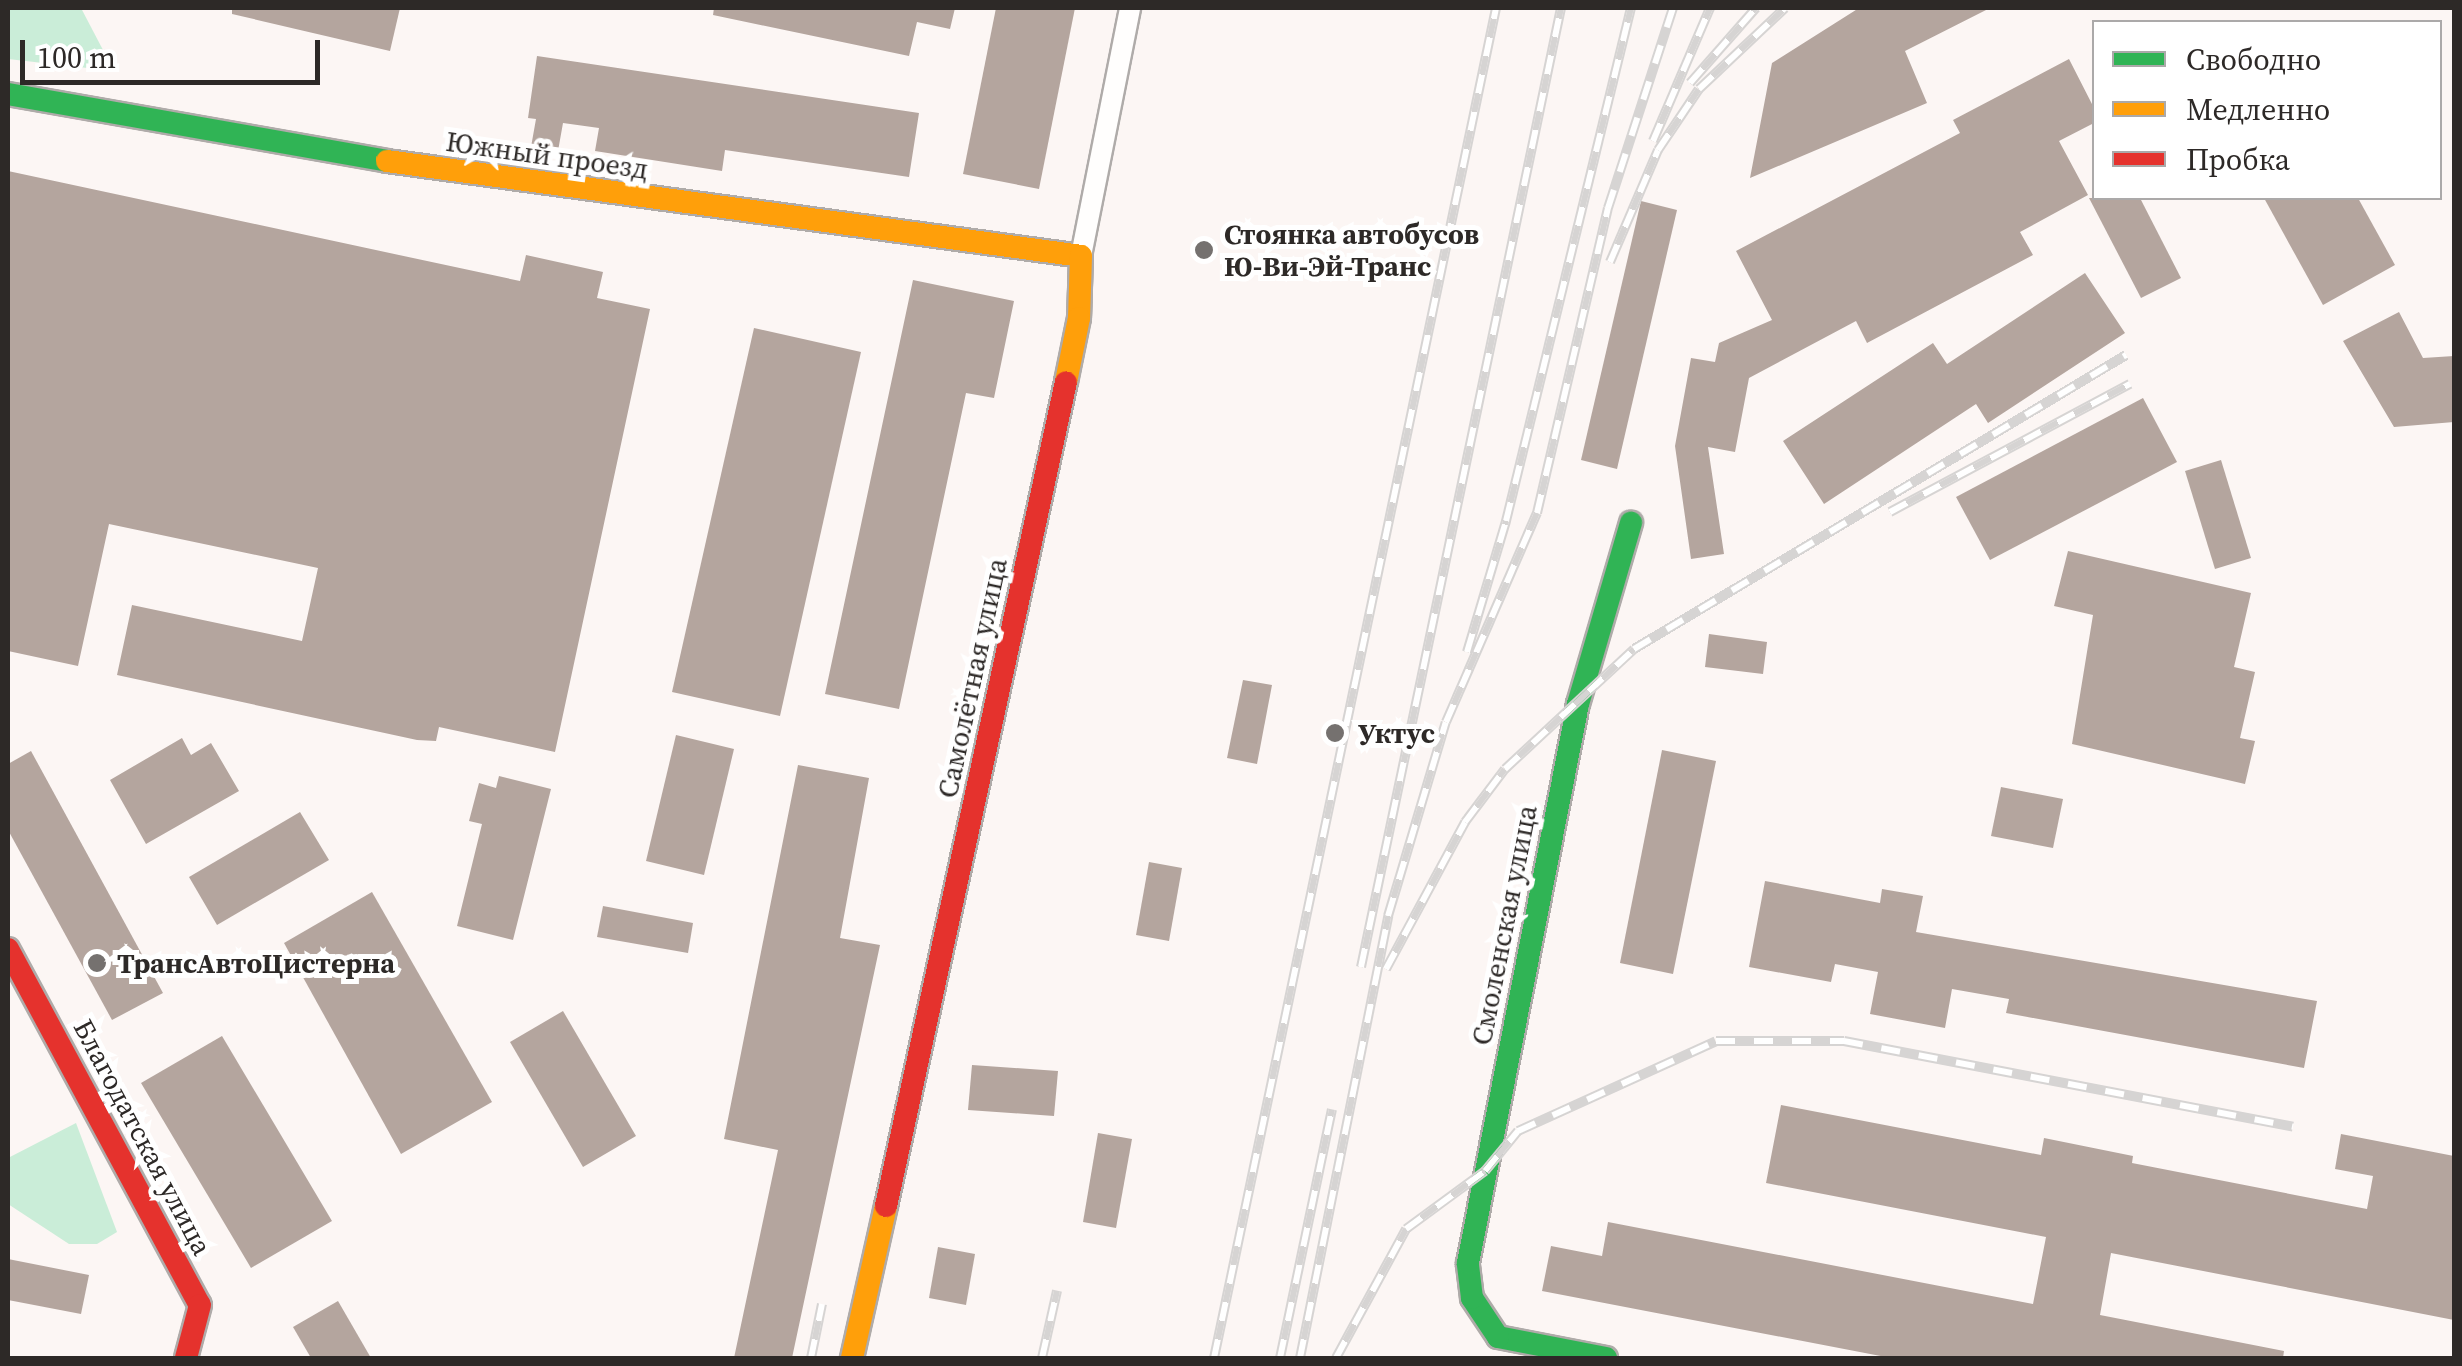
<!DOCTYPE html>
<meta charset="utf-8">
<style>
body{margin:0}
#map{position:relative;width:2462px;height:1366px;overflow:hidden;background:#fcf6f4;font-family:"Source Serif 4",serif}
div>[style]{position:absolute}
.green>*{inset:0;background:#caedd8}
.building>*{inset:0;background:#b4a59e}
.roads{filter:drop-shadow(2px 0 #afaba9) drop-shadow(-2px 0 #afaba9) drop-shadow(0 2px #afaba9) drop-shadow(0 -2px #afaba9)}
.street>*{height:20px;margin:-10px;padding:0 10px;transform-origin:10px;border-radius:10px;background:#fffefd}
.fast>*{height:22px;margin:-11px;padding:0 11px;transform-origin:11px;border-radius:11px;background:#30b455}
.slow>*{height:22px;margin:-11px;padding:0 11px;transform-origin:11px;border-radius:11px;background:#ff9f0a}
.jam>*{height:22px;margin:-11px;padding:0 11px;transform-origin:11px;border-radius:11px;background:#e5322d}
.rail>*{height:10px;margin-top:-5px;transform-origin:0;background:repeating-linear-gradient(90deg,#fff 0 19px,#d6d4d3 0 38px);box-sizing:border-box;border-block:2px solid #d6d4d3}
.dots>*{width:28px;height:28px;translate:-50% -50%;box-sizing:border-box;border:5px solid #fff;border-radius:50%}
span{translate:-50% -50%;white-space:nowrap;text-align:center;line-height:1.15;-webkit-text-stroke:10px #fff;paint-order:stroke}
.street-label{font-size:28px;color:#2d2927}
.poi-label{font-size:28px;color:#2d2927;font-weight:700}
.left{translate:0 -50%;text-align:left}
.frame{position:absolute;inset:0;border:10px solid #2d2927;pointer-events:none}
.legend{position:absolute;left:2092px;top:20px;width:350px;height:180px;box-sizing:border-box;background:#fff;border:2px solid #aba9a9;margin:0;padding:12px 18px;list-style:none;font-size:30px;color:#2d2927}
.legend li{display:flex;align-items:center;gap:20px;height:50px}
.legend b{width:50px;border:2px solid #aba9a9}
.scale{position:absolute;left:20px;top:40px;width:300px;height:45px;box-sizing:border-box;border:5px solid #2d2927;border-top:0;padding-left:12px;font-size:30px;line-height:35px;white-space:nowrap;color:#2d2927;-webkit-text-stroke:8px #fff;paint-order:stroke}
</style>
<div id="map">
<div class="green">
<i style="clip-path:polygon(8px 8px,81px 8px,114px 71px,8px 59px)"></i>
<i style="clip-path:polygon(76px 1123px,117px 1232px,97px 1244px,69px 1244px,8px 1204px,8px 1158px)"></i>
</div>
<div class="building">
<i style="clip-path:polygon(232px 8px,400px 8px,390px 51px,232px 14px)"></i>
<i style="clip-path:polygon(714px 8px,955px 8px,950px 29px,917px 22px,909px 56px,713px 15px)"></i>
<i style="clip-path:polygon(996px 8px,1075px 8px,1039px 189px,963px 174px)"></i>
<i style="clip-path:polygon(1859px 8px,1990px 8px,1905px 51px,1927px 103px,1750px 178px,1772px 63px)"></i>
<i style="clip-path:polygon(537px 56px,919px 113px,909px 177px,725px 150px,722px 171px,595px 151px,599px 128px,563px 123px,558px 151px,531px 147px,536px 119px,528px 118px)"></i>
<i style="clip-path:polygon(2069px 59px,2094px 108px,2094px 123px,2059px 141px,2088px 195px,2020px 232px,2033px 255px,1867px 343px,1856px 321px,1749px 378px,1735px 452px,1708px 447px,1724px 554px,1691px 559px,1675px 446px,1691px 358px,1715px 362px,1719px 343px,1772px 320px,1736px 251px,1960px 133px,1953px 120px)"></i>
<i style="clip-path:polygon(8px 171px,520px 281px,526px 255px,603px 272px,597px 298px,650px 309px,555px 752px,439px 727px,436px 741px,417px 740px,117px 675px,132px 605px,302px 641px,318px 568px,109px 524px,78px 666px,8px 651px)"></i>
<i style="clip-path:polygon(2089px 198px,2140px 198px,2181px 278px,2141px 298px)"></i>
<i style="clip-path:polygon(2264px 198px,2358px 198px,2395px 265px,2323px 305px)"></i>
<i style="clip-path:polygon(1641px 201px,1677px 210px,1617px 469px,1581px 460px)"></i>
<i style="clip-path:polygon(2085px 273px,2125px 333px,1988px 423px,1976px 404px,1824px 504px,1783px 441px,1933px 343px,1947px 364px)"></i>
<i style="clip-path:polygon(913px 280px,1014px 301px,994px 398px,966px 393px,899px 709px,825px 694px)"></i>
<i style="clip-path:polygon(2399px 312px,2423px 358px,2454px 356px,2454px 422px,2394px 427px,2343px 341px)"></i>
<i style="clip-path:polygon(754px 328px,861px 352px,780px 716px,672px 692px)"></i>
<i style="clip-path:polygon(2143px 398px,2177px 462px,1990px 560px,1956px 497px)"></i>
<i style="clip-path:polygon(2221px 460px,2251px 558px,2215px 569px,2185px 471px)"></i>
<i style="clip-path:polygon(2068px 551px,2251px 593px,2234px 667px,2255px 672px,2240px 738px,2255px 741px,2245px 784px,2072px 744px,2093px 615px,2054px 606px)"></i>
<i style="clip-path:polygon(1709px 634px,1767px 642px,1763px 674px,1705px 667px)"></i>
<i style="clip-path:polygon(1243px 680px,1272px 685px,1257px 764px,1227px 758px)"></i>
<i style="clip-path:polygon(676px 735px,734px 749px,704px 875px,646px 861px)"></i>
<i style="clip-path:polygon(182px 738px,191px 755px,211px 743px,239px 791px,146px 844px,110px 780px)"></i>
<i style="clip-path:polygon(1662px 750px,1716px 761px,1673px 974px,1620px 963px)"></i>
<i style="clip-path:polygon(31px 751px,163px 993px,112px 1020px,8px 830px,8px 764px)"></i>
<i style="clip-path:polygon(798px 765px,869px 778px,840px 938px,880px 945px,792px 1358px,734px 1358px,778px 1150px,724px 1139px)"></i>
<i style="clip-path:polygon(499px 776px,551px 789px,513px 940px,457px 926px,482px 824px,469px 821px,479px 783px,496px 788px)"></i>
<i style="clip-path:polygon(2001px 787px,2063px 799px,2053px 848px,1991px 836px)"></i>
<i style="clip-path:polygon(300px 812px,329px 860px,217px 925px,189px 877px)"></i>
<i style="clip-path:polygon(1149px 862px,1182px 868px,1169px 941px,1136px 935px)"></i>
<i style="clip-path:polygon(1765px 881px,1880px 903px,1882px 889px,1923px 896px,1916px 932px,2317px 1001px,2304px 1068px,2006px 1013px,2009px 999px,1952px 989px,1945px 1028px,1870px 1014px,1878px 972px,1835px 964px,1831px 982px,1749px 967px)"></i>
<i style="clip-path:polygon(372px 892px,492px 1102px,401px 1154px,284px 943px)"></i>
<i style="clip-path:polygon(603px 906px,693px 923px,688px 953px,597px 937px)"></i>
<i style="clip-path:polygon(563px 1011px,636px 1136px,583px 1167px,510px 1042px)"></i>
<i style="clip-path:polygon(222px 1036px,332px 1221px,251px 1268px,141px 1083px)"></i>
<i style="clip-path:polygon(972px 1065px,1058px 1071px,1054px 1116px,968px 1110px)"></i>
<i style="clip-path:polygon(1781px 1105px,2041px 1155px,2044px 1138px,2133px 1156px,2132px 1163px,2367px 1209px,2373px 1176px,2335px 1169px,2341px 1134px,2454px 1156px,2454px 1320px,2111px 1253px,2100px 1315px,2284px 1351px,2283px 1358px,1891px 1358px,1542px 1291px,1551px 1246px,1602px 1256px,1608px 1222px,2033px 1304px,2046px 1237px,1766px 1183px)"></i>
<i style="clip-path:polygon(1098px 1133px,1132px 1139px,1116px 1228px,1083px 1222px)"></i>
<i style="clip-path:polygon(938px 1247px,975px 1254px,966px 1305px,929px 1298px)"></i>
<i style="clip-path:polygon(8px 1259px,89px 1275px,81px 1314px,8px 1300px)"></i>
<i style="clip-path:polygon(338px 1301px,371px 1358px,311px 1358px,293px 1327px)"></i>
</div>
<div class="roads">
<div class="street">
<i style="left:1081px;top:256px;width:253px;rotate:-78.8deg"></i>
</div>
<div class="fast">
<i style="left:8px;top:94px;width:385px;rotate:10deg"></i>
<i style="left:1606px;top:1358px;width:110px;rotate:-169deg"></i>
<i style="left:1498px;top:1337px;width:47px;rotate:-123.7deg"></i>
<i style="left:1472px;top:1298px;width:35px;rotate:-97deg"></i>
<i style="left:1468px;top:1263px;width:570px;rotate:-78.87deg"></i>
<i style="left:1578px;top:704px;width:189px;rotate:-73.7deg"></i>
</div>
<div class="slow">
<i style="left:387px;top:161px;width:700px;rotate:7.79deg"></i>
<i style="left:1081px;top:256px;width:62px;rotate:91.8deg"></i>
<i style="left:1079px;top:318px;width:65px;rotate:101.5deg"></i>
<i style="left:852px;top:1358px;width:156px;rotate:-77.4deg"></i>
</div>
<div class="jam">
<i style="left:8px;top:949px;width:404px;rotate:61.7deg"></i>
<i style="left:200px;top:1305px;width:55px;rotate:104.8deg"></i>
<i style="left:886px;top:1206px;width:843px;rotate:-77.68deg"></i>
</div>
</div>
<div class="rail">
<i style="left:1690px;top:83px;width:100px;rotate:-48.7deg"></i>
<i style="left:1653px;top:141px;width:145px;rotate:-66.8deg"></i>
<i style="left:1610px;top:262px;width:122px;rotate:-66.8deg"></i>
<i style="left:1658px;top:150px;width:73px;rotate:-56.1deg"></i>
<i style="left:1699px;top:89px;width:118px;rotate:-43.3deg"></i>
<i style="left:1890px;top:512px;width:272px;rotate:-28.1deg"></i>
<i style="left:1467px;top:652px;width:137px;rotate:-73.4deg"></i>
<i style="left:1506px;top:521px;width:528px;rotate:-76.31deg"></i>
<i style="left:1361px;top:967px;width:980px;rotate:-78.22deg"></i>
<i style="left:1386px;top:969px;width:167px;rotate:-61.7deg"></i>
<i style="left:1465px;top:822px;width:66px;rotate:-53deg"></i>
<i style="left:1505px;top:769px;width:176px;rotate:-42.9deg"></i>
<i style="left:1634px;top:649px;width:573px;rotate:-30.86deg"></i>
<i style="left:811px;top:1358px;width:55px;rotate:-78.5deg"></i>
<i style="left:1042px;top:1358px;width:69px;rotate:-77.4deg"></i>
<i style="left:1214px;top:1358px;width:1379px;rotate:-78.2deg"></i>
<i style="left:1280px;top:1358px;width:254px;rotate:-78.2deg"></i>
<i style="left:1300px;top:1358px;width:451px;rotate:-78.7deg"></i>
<i style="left:1388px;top:916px;width:202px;rotate:-73.4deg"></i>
<i style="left:1446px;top:722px;width:228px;rotate:-66.5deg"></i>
<i style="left:1537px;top:513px;width:313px;rotate:-76.9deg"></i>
<i style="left:1608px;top:208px;width:210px;rotate:-72deg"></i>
<i style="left:1336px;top:1358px;width:147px;rotate:-61.5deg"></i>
<i style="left:1406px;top:1229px;width:98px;rotate:-36.3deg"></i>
<i style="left:1485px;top:1171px;width:52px;rotate:-50.5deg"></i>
<i style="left:1518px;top:1131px;width:217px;rotate:-24.4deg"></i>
<i style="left:1716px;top:1041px;width:128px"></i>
<i style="left:1844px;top:1041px;width:457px;rotate:10.8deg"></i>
</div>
<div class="dots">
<i style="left:1204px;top:250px;background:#75716f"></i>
<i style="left:1335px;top:733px;background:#75716f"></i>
<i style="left:97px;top:963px;background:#75716f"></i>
</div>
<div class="street-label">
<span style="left:547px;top:155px;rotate:8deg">Южный проезд</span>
<span style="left:972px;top:678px;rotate:-78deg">Самолётная улица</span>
<span style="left:1504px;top:925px;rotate:-79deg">Смоленская улица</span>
<span style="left:143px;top:1137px;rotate:62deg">Благодатская улица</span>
</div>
<div class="poi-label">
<span class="left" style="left:1224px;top:250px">Стоянка автобусов<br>Ю-Ви-Эй-Транс</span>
<span class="left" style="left:1358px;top:733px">Уктус</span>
<span class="left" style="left:117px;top:963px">ТрансАвтоЦистерна</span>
</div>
<div class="frame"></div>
<ul class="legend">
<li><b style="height:12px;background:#30b455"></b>Свободно</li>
<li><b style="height:12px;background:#ff9f0a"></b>Медленно</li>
<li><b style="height:12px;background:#e5322d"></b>Пробка</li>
</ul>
<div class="scale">100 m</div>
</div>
